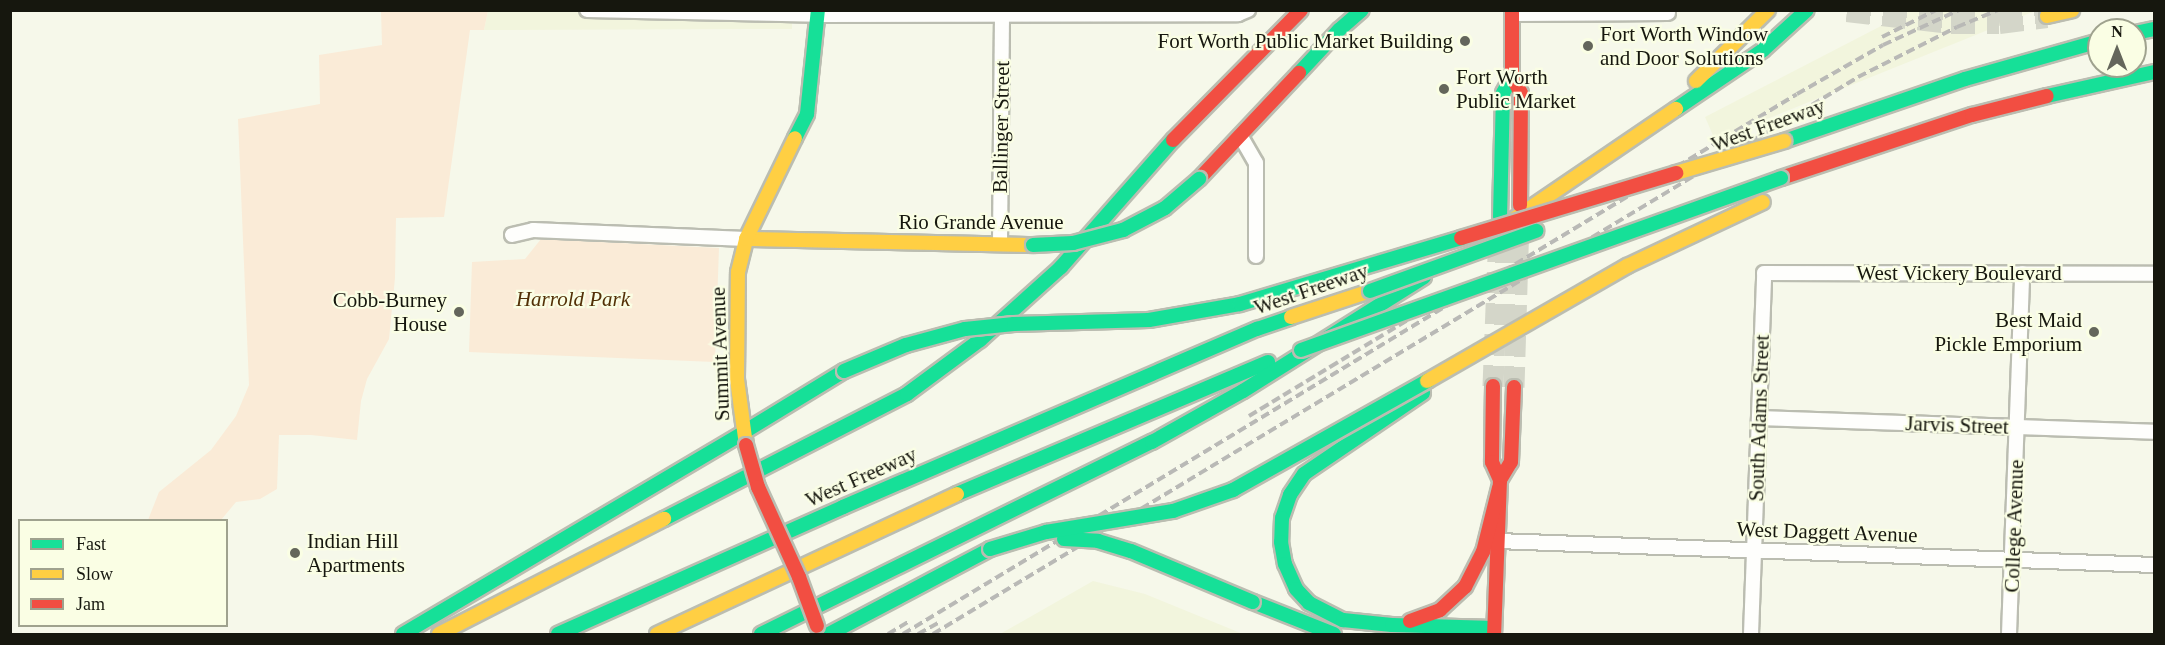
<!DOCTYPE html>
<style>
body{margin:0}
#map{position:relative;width:2165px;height:645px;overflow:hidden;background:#f6f8ea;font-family:"Times New Roman",serif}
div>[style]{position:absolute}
.built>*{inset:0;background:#f2f5dd}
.green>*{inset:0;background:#faebd7}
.primary-tunnel>*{height:21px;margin-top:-10.5px;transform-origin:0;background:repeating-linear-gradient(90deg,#d4d6c9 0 21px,transparent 0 31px)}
.highway-tunnel>*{height:24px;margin-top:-12px;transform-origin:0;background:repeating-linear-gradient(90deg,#d4d6c9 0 24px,transparent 0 36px)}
.roads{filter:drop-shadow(2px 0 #bbbdb1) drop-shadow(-2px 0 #bbbdb1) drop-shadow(0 2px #bbbdb1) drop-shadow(0 -2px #bbbdb1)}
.street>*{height:14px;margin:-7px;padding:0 7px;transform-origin:7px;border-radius:7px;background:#fefefc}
.fast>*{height:14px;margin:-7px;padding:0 7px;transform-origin:7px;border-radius:7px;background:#16e098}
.slow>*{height:14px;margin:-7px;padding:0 7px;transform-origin:7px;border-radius:7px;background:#ffcf43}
.jam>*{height:14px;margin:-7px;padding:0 7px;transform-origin:7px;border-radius:7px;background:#f24e42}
.rail>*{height:4px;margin-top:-2px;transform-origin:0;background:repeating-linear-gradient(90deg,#b9b9b6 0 9px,transparent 0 13.5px)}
.bridges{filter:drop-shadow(2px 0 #bbbdb1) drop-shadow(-2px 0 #bbbdb1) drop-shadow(0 2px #bbbdb1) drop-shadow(0 -2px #bbbdb1)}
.fast-bridge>*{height:14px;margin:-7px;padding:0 7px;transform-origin:7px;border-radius:7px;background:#16e098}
.slow-bridge>*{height:14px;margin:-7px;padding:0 7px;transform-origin:7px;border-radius:7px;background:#ffcf43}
.jam-bridge>*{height:14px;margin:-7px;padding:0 7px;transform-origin:7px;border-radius:7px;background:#f24e42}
.dots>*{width:16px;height:16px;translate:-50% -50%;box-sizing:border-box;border:3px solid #fafee4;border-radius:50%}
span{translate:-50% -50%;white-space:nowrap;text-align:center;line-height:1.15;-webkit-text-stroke:4.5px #fafee4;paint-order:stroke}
.poi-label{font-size:21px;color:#16170e}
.left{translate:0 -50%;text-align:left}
.right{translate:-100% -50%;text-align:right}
.street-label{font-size:21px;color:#16170e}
.park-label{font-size:21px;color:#533107;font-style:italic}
.frame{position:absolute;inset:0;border:12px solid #16170e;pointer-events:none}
.legend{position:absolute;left:18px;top:519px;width:210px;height:108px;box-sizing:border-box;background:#fafee4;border:2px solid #9fa28e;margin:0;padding:8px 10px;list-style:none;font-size:18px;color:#16170e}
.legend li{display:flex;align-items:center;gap:12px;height:30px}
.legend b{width:30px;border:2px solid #9fa28e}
.north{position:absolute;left:2087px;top:18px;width:60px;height:60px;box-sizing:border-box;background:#fafee4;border:2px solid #9fa28e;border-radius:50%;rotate:0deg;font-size:16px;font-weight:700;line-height:24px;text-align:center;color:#16170e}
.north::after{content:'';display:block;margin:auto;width:21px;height:27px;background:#64665b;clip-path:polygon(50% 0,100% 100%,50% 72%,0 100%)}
</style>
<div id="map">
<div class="built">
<i style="clip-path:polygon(488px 11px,792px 11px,792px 29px,484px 30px)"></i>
<i style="clip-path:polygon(1910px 11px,2035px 11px,1715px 140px,1705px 117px)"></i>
<i style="clip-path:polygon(1093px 581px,1145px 594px,1243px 634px,1000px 634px)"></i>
</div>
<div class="green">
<i style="clip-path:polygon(381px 11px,488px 11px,484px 30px,470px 30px,444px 217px,396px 218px,395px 278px,389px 339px,367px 379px,361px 401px,357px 440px,311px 435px,279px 435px,277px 489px,260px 499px,236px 502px,221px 520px,148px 520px,159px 492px,211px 450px,236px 416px,249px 385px,238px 119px,320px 104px,319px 55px,382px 45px)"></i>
<i style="clip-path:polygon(541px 239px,719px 248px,715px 362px,469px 352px,472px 262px,525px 259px)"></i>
</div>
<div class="primary-tunnel">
<i style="left:1493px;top:386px;width:157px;rotate:-87.8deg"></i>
<i style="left:1514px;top:387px;width:165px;rotate:-88.3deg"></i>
</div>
<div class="highway-tunnel">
<i style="left:1847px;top:10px;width:105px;rotate:6.6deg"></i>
<i style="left:1951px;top:22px;width:48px"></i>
<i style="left:1999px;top:22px;width:48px;rotate:-7.1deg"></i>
</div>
<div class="roads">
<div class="street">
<i style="left:587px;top:10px;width:231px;rotate:1.2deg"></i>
<i style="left:818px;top:15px;width:420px;rotate:-0.1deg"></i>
<i style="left:1238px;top:14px;width:11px;rotate:-22deg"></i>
<i style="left:1512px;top:14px;width:156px;rotate:-0.4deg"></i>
<i style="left:1241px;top:137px;width:30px;rotate:60deg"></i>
<i style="left:1256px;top:163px;width:93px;rotate:90deg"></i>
<i style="left:512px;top:235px;width:22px;rotate:-13deg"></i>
<i style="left:533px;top:230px;width:213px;rotate:2.4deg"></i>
<i style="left:1000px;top:244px;width:234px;rotate:-89.5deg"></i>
<i style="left:1759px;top:418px;width:395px;rotate:2deg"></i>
<i style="left:1497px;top:541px;width:657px;rotate:2.09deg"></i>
<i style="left:1751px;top:634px;width:361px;rotate:-87.9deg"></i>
<i style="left:1764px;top:273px;width:390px;rotate:0.1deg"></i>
<i style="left:2009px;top:634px;width:361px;rotate:-87.9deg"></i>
</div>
<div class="fast">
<i style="left:2135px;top:33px;width:19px;rotate:-12deg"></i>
<i style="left:1299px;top:73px;width:59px;rotate:-47.1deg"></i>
<i style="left:1339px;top:30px;width:30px;rotate:-41deg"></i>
<i style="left:2047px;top:96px;width:110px;rotate:-12.6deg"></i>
<i style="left:1676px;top:109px;width:105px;rotate:-34.1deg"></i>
<i style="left:1763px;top:50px;width:59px;rotate:-42.3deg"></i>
<i style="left:795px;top:138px;width:27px;rotate:-63deg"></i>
<i style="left:807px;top:114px;width:105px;rotate:-84deg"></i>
<i style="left:1784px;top:141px;width:191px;rotate:-18.9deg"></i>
<i style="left:1965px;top:79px;width:139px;rotate:-15.8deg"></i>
<i style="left:1500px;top:217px;width:124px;rotate:-88.6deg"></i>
<i style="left:1503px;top:93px;width:18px;rotate:-61deg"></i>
<i style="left:1423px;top:393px;width:144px;rotate:145.8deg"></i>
<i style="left:1304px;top:474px;width:25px;rotate:124deg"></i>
<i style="left:1290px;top:495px;width:24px;rotate:109deg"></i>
<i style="left:1282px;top:518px;width:24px;rotate:92deg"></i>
<i style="left:1281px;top:542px;width:22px;rotate:80deg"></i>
<i style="left:1285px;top:564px;width:27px;rotate:66deg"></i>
<i style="left:1296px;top:589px;width:19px;rotate:47deg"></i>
<i style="left:1309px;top:603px;width:38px;rotate:27deg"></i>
<i style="left:1343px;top:620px;width:49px;rotate:5.8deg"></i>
<i style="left:1392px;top:625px;width:102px;rotate:1.7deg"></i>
<i style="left:744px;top:432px;width:117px;rotate:-31.4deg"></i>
<i style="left:957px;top:494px;width:338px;rotate:-23deg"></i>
<i style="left:664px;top:519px;width:273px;rotate:-27.2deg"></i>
<i style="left:907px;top:394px;width:91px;rotate:-36.5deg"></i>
<i style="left:980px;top:340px;width:109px;rotate:-42deg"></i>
<i style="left:1061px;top:267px;width:169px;rotate:-48.6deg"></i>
<i style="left:1253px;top:602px;width:87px;rotate:21.6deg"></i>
<i style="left:403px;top:634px;width:396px;rotate:-30.6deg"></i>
<i style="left:558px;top:634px;width:312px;rotate:-24deg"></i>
<i style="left:843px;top:507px;width:451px;rotate:-23.3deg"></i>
<i style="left:1257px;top:329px;width:36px;rotate:-19deg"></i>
<i style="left:761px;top:634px;width:436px;rotate:-26.2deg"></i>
<i style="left:1152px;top:442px;width:104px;rotate:-29.3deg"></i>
<i style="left:1243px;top:391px;width:214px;rotate:-32.2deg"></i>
<i style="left:829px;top:634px;width:182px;rotate:-27.8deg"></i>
</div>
<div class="slow">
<i style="left:2047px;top:16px;width:26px;rotate:-13deg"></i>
<i style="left:1696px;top:81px;width:101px;rotate:-44.6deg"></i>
<i style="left:1514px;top:219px;width:196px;rotate:-34.2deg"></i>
<i style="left:746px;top:239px;width:287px;rotate:1.2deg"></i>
<i style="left:1291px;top:317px;width:83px;rotate:-18.2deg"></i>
<i style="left:746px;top:445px;width:67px;rotate:-97.8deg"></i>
<i style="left:737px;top:379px;width:107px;rotate:-89.5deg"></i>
<i style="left:738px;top:272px;width:34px;rotate:-76deg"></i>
<i style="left:746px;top:239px;width:112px;rotate:-64.1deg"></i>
<i style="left:439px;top:634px;width:253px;rotate:-27.1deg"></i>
<i style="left:657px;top:634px;width:331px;rotate:-25deg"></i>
</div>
<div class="jam">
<i style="left:1512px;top:10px;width:67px;rotate:90deg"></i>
<i style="left:1512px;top:77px;width:18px;rotate:61deg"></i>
<i style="left:1521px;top:93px;width:112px;rotate:90.5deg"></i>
<i style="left:1173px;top:140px;width:182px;rotate:-45.4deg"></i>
<i style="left:1781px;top:178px;width:201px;rotate:-18.3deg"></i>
<i style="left:1972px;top:115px;width:77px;rotate:-14.2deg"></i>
<i style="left:1199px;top:179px;width:146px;rotate:-46.7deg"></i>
<i style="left:1493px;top:386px;width:76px;rotate:90.8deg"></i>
<i style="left:1492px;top:462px;width:20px;rotate:66deg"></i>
<i style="left:1500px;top:480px;width:154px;rotate:92.2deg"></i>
<i style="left:1500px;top:480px;width:21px;rotate:-59deg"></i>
<i style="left:1511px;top:462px;width:75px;rotate:-87.7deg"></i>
<i style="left:1410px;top:621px;width:32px;rotate:-20deg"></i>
<i style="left:1440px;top:610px;width:34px;rotate:-43deg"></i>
<i style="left:1465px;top:587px;width:39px;rotate:-63deg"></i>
<i style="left:1483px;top:552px;width:66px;rotate:-76deg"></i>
</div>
</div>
<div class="rail">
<i style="left:1882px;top:37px;width:60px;rotate:-26.6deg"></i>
<i style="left:1249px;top:416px;width:184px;rotate:-31.2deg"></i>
<i style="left:888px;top:634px;width:26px;rotate:-31deg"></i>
<i style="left:903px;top:634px;width:1044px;rotate:-31.13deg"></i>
<i style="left:1797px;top:94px;width:99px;rotate:-29.7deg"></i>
<i style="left:1883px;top:45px;width:84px;rotate:-24.7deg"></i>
<i style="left:918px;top:634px;width:26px;rotate:-29deg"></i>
<i style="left:933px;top:634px;width:1080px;rotate:-31.05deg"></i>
<i style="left:1858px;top:77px;width:111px;rotate:-26.8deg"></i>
<i style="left:1957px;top:27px;width:44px;rotate:-22.5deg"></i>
</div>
<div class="bridges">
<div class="fast-bridge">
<i style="left:1033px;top:245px;width:40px;rotate:-2.9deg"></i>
<i style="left:1073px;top:243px;width:52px;rotate:-14.6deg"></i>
<i style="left:1123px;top:230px;width:47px;rotate:-27.6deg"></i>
<i style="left:1165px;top:208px;width:45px;rotate:-40.5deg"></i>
<i style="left:1370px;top:291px;width:177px;rotate:-19.9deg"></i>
<i style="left:1301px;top:350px;width:510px;rotate:-19.71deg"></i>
<i style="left:844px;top:371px;width:67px;rotate:-22.8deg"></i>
<i style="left:906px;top:345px;width:61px;rotate:-15.2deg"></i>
<i style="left:965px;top:329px;width:49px;rotate:-5.8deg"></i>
<i style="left:1014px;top:324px;width:135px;rotate:-1.7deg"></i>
<i style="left:1149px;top:320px;width:92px;rotate:-10deg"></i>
<i style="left:1240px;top:304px;width:231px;rotate:-16.6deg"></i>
<i style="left:1064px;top:539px;width:34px;rotate:3deg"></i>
<i style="left:1098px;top:541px;width:34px;rotate:17deg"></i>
<i style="left:1131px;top:551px;width:132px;rotate:22.7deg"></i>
<i style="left:990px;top:549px;width:59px;rotate:-16.9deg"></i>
<i style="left:1046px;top:532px;width:129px;rotate:-9.4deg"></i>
<i style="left:1173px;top:511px;width:64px;rotate:-19.3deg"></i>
<i style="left:1233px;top:490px;width:223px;rotate:-29.3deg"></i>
</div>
<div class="slow-bridge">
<i style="left:1676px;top:173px;width:113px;rotate:-16.5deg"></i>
<i style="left:1427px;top:381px;width:231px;rotate:-29.9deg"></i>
<i style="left:1627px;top:266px;width:150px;rotate:-25.2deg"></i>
</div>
<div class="jam-bridge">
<i style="left:1461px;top:238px;width:225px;rotate:-16.8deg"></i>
<i style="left:746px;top:445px;width:44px;rotate:74.1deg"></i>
<i style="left:758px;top:487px;width:99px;rotate:65.5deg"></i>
<i style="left:799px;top:577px;width:52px;rotate:69.8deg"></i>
</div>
</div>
<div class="dots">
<i style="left:1465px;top:41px;background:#64665b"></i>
<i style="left:1588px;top:46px;background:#64665b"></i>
<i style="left:1444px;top:89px;background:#64665b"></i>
<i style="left:459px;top:312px;background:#64665b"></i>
<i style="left:2094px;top:332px;background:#64665b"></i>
<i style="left:295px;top:553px;background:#64665b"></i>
</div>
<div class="poi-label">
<span class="left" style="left:1600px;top:46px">Fort Worth Window<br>and Door Solutions</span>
<span class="right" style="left:1453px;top:41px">Fort Worth Public Market Building</span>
<span class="left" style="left:1456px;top:89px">Fort Worth<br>Public Market</span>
<span class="right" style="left:447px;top:312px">Cobb-Burney<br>House</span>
<span class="right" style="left:2082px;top:332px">Best Maid<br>Pickle Emporium</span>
<span class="left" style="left:307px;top:553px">Indian Hill<br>Apartments</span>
</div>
<div class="street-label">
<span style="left:1768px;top:125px;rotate:-20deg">West Freeway</span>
<span style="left:1001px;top:127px;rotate:-89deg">Ballinger Street</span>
<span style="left:981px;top:222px">Rio Grande Avenue</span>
<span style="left:1959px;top:273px">West Vickery Boulevard</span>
<span style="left:1311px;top:289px;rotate:-19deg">West Freeway</span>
<span style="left:720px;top:354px;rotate:-92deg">Summit Avenue</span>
<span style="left:1759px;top:418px;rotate:-88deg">South Adams Street</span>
<span style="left:1957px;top:425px;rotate:2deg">Jarvis Street</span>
<span style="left:861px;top:477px;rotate:-24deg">West Freeway</span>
<span style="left:2014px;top:526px;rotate:-88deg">College Avenue</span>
<span style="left:1827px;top:532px;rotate:2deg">West Daggett Avenue</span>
</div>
<div class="park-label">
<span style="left:573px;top:299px">Harrold Park</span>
</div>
<div class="frame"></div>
<ul class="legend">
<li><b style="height:8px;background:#16e098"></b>Fast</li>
<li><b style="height:8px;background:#ffcf43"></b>Slow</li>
<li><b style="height:8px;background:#f24e42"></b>Jam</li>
</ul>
<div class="north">N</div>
</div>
